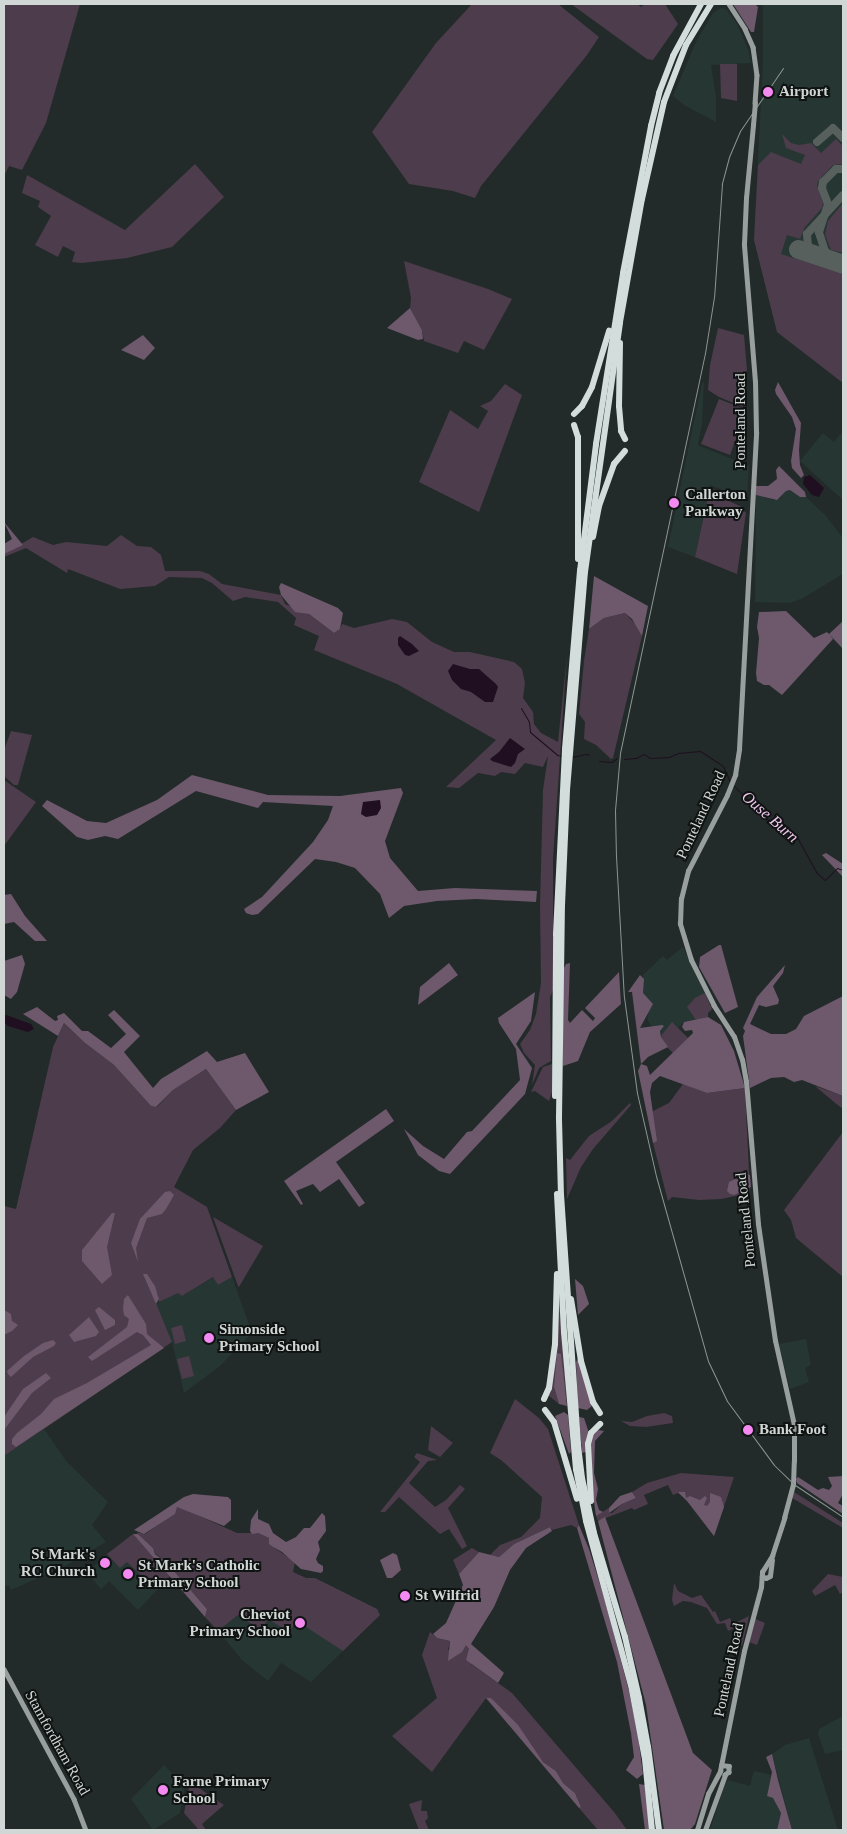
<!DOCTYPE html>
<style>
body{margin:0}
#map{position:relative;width:847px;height:1834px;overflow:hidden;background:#222b29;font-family:Georgia,serif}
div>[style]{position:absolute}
.built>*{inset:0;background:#263633}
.green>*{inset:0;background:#4d3c4c}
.forest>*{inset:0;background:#6d586c}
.water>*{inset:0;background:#200f20}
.stream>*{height:1px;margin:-0.5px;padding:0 0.5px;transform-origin:0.5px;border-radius:0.5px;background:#200f20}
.taxiway>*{height:8px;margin:-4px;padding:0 4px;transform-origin:4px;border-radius:4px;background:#58605e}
.runway>*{height:19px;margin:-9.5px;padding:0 9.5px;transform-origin:9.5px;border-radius:9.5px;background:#58605e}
.secondary>*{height:4.5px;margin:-2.25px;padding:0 2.25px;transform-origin:2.25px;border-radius:2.25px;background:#989f9e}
.highway>*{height:6px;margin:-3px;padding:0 3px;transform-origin:3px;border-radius:3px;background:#d3dedc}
.tram>*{height:1px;margin:-0.5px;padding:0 0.5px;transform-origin:0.5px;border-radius:0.5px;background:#8e9593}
.secondary-bridge>*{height:4.5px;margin:-2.25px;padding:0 2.25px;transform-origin:2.25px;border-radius:2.25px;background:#989f9e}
.dots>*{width:14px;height:14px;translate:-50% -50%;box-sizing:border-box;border:2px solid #0f1312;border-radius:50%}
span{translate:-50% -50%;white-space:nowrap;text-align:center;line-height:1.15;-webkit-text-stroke:4px #0f1312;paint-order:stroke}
.poi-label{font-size:15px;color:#d1d7d5;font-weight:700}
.left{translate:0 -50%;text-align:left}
.right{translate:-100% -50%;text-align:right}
.street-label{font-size:15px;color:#d1d7d5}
.water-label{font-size:16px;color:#f0c6ee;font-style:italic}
.frame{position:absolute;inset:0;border:5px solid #d1d7d5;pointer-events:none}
</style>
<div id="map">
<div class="built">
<i style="clip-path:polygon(763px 4px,843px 4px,843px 383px,777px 332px,754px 240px,763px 61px)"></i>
<i style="clip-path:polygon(721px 8px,726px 9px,737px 24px,748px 49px,751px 63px,711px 65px,716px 97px,716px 122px,684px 105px,673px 96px,696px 42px,713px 13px)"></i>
<i style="clip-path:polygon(704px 382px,702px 424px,698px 445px,749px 466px,747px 496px,744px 498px,710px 485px,695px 557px,668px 547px,702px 383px)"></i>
<i style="clip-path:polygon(843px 431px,843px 500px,800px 461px,823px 433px,834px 442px)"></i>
<i style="clip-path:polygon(790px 490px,800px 497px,806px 497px,825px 515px,843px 538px,843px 574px,803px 598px,790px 603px,755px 602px,756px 495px,774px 500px,780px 498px,786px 491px)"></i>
<i style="clip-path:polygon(683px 947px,712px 1009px,708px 1013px,708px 1017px,684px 1022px,678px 1028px,688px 1038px,673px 1053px,664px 1044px,661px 1037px,660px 1031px,664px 1026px,651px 1026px,647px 1019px,650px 1007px,643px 993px,643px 975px,663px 956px,667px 960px)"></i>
<i style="clip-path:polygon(214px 1277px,218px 1285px,232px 1277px,252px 1333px,220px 1366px,184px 1393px,172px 1342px,156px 1304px,178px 1292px,182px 1296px)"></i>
<i style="clip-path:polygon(806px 1339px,811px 1365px,805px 1368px,809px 1382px,790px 1389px,779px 1344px)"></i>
<i style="clip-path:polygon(44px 1429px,67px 1462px,108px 1502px,92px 1525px,106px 1542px,67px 1565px,11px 1590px,9px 1585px,4px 1587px,4px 1456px)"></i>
<i style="clip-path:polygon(133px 1534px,170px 1576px,138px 1610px,109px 1581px,101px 1589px,87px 1572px)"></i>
<i style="clip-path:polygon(293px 1572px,306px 1578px,315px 1578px,377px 1609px,380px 1615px,311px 1682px,281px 1663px,268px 1681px,242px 1660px,218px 1631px)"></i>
<i style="clip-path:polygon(843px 1716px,843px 1750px,825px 1754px,818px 1734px,819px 1729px)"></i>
<i style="clip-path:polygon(809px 1738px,819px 1770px,838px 1830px,792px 1830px,772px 1754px,785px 1745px)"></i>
<i style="clip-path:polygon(164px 1765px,177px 1778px,186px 1780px,180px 1813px,153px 1830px,131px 1799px)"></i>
<i style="clip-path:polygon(754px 1771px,771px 1775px,767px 1796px,773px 1798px,781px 1813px,777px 1830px,710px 1830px,724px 1786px,728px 1780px,750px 1786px)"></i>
</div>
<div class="green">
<i style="clip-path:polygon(4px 4px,80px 4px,46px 123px,22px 170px,9px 166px,5px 174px)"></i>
<i style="clip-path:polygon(472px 4px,558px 4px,599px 37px,587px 55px,481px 186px,475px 198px,453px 191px,409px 184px,372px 132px,436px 43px)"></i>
<i style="clip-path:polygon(571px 4px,637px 4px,641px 7px,645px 4px,665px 4px,678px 24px,653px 60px,647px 59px)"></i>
<i style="clip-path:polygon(720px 64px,737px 64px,737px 101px,721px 98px)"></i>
<i style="clip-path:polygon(782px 134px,791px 143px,799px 145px,811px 143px,821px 153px,836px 139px,843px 146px,843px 164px,833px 165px,818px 181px,817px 186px,823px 203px,822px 208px,805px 227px,800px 239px,787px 235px,781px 254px,843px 274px,843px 383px,777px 332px,754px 240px,758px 165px,771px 152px,801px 164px,805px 155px,786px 148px)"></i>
<i style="clip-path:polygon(195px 164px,224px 197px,172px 247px,127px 258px,82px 263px,72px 262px,75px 252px,63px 246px,58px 257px,35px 245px,51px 216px,38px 207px,40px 201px,22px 193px,27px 175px,125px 230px)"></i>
<i style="clip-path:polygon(843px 203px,843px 253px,831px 250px,825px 235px,828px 221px)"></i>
<i style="clip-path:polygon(404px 261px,488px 289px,512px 299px,484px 350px,464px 341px,458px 353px,424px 341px,422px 330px,410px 308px,411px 298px)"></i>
<i style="clip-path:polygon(718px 328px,744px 335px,747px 370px,743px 400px,748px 409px,719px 397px,708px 390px,710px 365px)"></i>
<i style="clip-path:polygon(505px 384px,522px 395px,479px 512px,419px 482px,450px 410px,478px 429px,488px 411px,480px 406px,491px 401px)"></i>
<i style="clip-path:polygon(719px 399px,747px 410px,730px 455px,701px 444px)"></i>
<i style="clip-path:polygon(709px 492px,740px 506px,746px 513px,737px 574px,695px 557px)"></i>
<i style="clip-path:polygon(121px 535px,137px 546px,151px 547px,161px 555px,165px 571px,200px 571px,209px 574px,222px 584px,281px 595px,285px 604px,309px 614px,334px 633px,340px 629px,342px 624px,354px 628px,392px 619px,407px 622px,432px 642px,454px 652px,470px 652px,514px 662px,522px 669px,525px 683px,523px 698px,533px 712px,534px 724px,541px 733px,558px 742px,567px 655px,553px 859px,553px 990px,550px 997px,551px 1061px,539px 1068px,532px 1085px,535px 1065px,524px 1053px,520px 1044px,530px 1030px,536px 1014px,541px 983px,540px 905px,543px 790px,548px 756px,543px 767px,525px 763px,515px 774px,501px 772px,495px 776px,478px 773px,459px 788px,446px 787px,496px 740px,397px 684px,314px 650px,319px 636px,294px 625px,296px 618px,278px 602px,245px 597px,233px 601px,212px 583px,202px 578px,169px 577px,155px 586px,120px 589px,68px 569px,67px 573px,26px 548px,4px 557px,4px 554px,33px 537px,53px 545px,66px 542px,107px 546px)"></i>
<i style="clip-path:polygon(625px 613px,638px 627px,642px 636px,613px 758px,611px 759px,596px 745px,584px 739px,585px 722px,579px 714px,584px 661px,589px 629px,604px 618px)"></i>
<i style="clip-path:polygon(11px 731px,32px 735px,18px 785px,14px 785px,4px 776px,4px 750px)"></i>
<i style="clip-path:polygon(4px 780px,36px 802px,4px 846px)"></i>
<i style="clip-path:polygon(705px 993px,712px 1009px,708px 1013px,708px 1017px,696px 1020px,687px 1007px,695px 998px)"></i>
<i style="clip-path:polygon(672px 1022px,688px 1038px,673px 1053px,664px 1044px,661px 1036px)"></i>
<i style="clip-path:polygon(64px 1023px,85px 1043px,114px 1065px,151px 1106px,157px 1107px,173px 1090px,206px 1069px,236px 1110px,220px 1128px,193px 1150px,174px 1187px,207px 1207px,232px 1277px,218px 1285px,213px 1277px,182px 1296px,178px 1293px,159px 1302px,158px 1295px,152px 1281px,144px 1274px,172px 1342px,4px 1456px,4px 1206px,16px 1209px,53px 1047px)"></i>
<i style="clip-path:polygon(552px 1064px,552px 1092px,549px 1101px,535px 1091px,531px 1092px,543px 1067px)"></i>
<i style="clip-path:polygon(683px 1084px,707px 1093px,745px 1088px,750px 1193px,721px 1199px,699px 1200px,672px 1197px,668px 1201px,653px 1143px,653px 1111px,669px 1103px)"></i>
<i style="clip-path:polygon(815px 1086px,843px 1096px,843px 1109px,834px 1102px)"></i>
<i style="clip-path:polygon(630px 1103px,631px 1105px,593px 1149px,581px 1167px,567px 1199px,566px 1158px,570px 1160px,589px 1136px,612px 1121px)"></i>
<i style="clip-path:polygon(843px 1132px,843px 1277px,796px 1238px,791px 1220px,784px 1210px)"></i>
<i style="clip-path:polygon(213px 1217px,263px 1246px,239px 1287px,238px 1286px)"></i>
<i style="clip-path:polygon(559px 1295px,567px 1401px,561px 1369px,561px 1354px,554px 1387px,559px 1404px,548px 1395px)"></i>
<i style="clip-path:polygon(182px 1325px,186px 1341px,175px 1344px,171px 1328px)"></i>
<i style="clip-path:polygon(189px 1356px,194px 1376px,182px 1379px,177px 1359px)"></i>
<i style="clip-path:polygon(515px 1399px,539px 1418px,548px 1429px,579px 1525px,577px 1528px,571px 1525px,552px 1530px,550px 1527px,514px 1544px,499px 1557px,490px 1555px,500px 1545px,521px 1537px,540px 1518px,542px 1497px,501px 1460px,490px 1453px)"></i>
<i style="clip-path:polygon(664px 1413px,672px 1416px,673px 1423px,646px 1427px,630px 1426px,621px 1421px,632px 1422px,647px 1416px)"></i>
<i style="clip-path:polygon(431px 1426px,453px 1443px,440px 1457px,428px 1450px)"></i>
<i style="clip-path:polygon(417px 1453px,437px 1460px,428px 1461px,409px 1483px,435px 1507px,446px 1500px,460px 1485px,465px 1489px,448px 1508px,467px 1546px,462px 1549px,449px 1529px,440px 1534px,399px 1497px,385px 1512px,380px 1512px,420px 1462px,414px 1457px)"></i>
<i style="clip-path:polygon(681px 1473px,734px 1477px,714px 1536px,687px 1500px,678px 1493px,673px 1495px,668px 1485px,644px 1495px,648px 1504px,634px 1510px,632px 1508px,598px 1521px,596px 1516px,609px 1508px,609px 1513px,612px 1513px,622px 1504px,636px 1498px,632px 1492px,647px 1483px)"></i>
<i style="clip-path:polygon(794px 1492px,843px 1523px,843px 1528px,792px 1498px)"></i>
<i style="clip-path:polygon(177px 1506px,237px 1533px,258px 1533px,269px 1538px,273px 1547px,295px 1562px,293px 1572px,306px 1578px,315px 1578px,377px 1609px,380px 1615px,343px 1651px,297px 1621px,289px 1632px,268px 1619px,261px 1630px,238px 1615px,218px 1631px,205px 1617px,207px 1609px,167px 1563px,155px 1553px,153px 1548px,138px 1534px,137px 1532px,145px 1534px,174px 1514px)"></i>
<i style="clip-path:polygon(133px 1534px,170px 1576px,157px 1590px,127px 1562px,120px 1568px,107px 1554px)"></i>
<i style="clip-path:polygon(472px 1548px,479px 1552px,459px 1574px,453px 1560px)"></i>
<i style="clip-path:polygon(828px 1574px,843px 1577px,843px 1592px,840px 1594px,835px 1585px,815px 1596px,812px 1591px)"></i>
<i style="clip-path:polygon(674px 1583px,678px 1591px,692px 1598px,701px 1595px,713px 1612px,715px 1611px,720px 1622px,730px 1618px,733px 1624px,749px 1616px,742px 1646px,734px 1628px,728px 1631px,725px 1623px,717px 1624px,707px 1608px,691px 1602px,683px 1601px,674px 1606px,672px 1600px)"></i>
<i style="clip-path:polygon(755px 1619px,765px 1623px,757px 1645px,749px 1642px)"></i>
<i style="clip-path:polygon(430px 1632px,437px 1638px,450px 1641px,448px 1650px,466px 1644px,469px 1649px,471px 1664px,512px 1693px,614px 1812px,627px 1830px,598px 1830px,579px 1808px,581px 1807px,575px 1793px,563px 1783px,556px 1771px,543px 1762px,491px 1698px,486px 1698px,432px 1772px,392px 1736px,437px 1698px,422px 1655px)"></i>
<i style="clip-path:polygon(190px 1782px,224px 1805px,202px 1824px,206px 1830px,199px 1830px,184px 1813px)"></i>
<i style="clip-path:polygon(422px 1800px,421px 1811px,427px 1811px,428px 1818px,425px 1821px,429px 1830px,419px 1830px,409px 1804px)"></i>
</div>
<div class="forest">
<i style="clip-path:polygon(733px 4px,755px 4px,758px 7px,754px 32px,751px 32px)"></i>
<i style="clip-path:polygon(410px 308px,422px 330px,423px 339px,418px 340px,387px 328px)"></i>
<i style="clip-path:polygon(143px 335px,155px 348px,144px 360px,121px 350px)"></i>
<i style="clip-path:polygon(778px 382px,801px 423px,799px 450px,800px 465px,804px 475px,801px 478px,792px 468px,791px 461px,796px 429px,792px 417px,776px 394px,775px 390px)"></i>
<i style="clip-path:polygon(779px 466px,805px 492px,806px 497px,800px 497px,790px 490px,786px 491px,777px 500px,756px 495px,756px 486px,768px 486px,777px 479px,776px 470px)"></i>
<i style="clip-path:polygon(4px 522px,23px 545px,4px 554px,4px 544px,12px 539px)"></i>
<i style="clip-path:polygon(594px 576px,648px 606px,642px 636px,632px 619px,625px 613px,604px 618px,589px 629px)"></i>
<i style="clip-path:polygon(281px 583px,338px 608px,343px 613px,340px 629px,334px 633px,309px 614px,295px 612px,281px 595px,279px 587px)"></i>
<i style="clip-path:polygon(786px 611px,814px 638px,827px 632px,829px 634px,843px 621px,843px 649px,829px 634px,833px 639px,782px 695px,769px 685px,764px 685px,757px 681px,756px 673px,759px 638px,757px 627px,759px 612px)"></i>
<i style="clip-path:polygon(192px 775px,268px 795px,340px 796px,401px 788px,403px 793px,385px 841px,390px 858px,418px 891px,455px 888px,537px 891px,536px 902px,476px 899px,437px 901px,404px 906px,389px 918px,380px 894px,355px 868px,336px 862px,315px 859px,258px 914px,252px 915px,246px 913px,244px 909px,262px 897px,313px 842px,328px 820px,333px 806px,263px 802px,258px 808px,196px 791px,118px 839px,105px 836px,88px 840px,77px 837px,42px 806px,47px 800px,87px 821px,106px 823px,157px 800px)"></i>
<i style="clip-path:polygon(826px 853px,843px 864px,843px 877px,822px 855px)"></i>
<i style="clip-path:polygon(11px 894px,25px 916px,47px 941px,35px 941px,14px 922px,4px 924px,4px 895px)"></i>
<i style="clip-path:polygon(719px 945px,721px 945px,738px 1007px,725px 1013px,699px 967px,700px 957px)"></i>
<i style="clip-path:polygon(22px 955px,25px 964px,17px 992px,11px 999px,4px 995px,4px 961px)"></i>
<i style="clip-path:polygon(449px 963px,458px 975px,418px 1005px,420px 987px)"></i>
<i style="clip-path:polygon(570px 963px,568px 1020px,570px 1023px,582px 1010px,593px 1021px,595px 1018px,585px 1008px,619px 972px,621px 1004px,590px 1032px,578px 1061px,563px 1066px,563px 970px,566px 964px)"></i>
<i style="clip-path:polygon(785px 965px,783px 973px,773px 986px,779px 1000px,778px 1004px,766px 1007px,759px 1005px,750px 1024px,771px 1034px,786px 1034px,796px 1029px,804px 1016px,843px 996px,843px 1096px,802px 1080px,794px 1082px,784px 1077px,771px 1078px,750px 1088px,743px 1036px,745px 1031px,743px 1028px,757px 997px)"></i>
<i style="clip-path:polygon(640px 975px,644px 979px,643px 993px,653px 1004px,640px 1028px,662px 1025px,664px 1026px,660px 1031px,661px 1037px,668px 1047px,648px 1057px,641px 1064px,647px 1066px,650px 1075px,693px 1033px,692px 1030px,685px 1031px,682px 1027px,684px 1022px,708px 1017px,721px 1025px,734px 1051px,745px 1088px,707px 1093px,660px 1076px,652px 1083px,650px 1092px,657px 1141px,653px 1143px,638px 1071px,641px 1064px,632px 992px,628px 992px)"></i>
<i style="clip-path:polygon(535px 992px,531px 1021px,516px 1044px,532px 1068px,525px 1094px,450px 1174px,439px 1171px,418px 1155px,404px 1129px,423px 1146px,444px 1159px,467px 1132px,472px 1131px,520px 1080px,516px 1049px,499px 1023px,498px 1018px)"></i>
<i style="clip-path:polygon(37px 1007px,55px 1021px,58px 1020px,57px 1016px,64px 1013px,82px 1031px,88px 1031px,111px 1048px,126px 1034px,108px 1015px,114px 1010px,140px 1036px,124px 1052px,153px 1088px,161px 1079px,207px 1051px,217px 1062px,245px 1053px,269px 1092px,236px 1110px,206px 1069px,173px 1090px,156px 1107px,151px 1106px,114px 1065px,85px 1043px,64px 1023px,58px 1036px,23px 1014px)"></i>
<i style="clip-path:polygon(386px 1109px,394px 1121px,336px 1162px,365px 1203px,359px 1207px,339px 1179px,320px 1192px,313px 1184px,296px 1191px,303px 1204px,301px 1205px,284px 1181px)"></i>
<i style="clip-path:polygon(746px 1174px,750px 1175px,751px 1187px,734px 1195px,730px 1194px,727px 1191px,729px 1182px)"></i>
<i style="clip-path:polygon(170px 1191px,174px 1195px,166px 1209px,162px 1214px,147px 1218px,136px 1248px,138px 1262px,131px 1243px,140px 1219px,165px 1192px)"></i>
<i style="clip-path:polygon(112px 1213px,115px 1213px,107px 1247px,112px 1275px,102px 1284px,82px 1261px,82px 1250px)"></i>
<i style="clip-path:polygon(143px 1274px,147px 1274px,155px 1286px,159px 1299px,156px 1304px)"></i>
<i style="clip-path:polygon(575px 1279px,583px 1286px,589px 1304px,578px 1315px)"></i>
<i style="clip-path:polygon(128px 1295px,146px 1324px,147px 1334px,164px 1348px,16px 1447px,12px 1444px,12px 1439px,17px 1433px,41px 1414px,54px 1399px,87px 1383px,151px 1345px,143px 1335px,137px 1332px,92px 1361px,88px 1357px,127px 1327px,129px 1319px,124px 1315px,123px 1309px,124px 1299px)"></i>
<i style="clip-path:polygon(99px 1307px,115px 1320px,115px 1325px,105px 1330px,95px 1310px)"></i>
<i style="clip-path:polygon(4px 1310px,11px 1314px,12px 1321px,18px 1325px,12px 1331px,4px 1335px)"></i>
<i style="clip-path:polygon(89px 1317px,99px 1332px,96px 1336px,74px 1342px,69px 1335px)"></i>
<i style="clip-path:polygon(53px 1340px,56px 1343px,54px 1346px,33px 1357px,11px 1377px,8px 1374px,7px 1371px,24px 1356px,43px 1343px)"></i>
<i style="clip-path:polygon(557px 1353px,561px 1354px,567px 1406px,559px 1404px,554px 1387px)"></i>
<i style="clip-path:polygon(578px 1358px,592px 1406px,587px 1410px,578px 1408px,576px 1362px)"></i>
<i style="clip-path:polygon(46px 1373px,51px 1378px,32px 1393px,4px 1430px,4px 1417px,23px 1389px)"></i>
<i style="clip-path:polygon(564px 1412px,568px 1415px,571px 1452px,569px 1454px,555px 1416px)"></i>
<i style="clip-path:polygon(579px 1417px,584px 1418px,588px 1430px,586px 1452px,582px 1453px)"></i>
<i style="clip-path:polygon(598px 1430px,604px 1431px,595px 1441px,594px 1473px,598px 1489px,596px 1500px,599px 1510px,603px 1512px,596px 1516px,590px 1474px,591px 1441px,593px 1434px)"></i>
<i style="clip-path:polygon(843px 1476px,843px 1494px,838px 1503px,843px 1506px,843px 1514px,797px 1483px,796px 1479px,798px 1477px,818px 1490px,823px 1488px,829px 1490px,832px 1486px,828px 1477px)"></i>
<i style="clip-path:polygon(632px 1492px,636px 1498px,622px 1504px,609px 1513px,609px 1508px,620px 1496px)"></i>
<i style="clip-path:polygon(678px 1492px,685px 1492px,686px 1498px,690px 1496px,700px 1500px,705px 1496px,707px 1498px,704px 1505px,707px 1506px,710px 1502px,710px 1493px,721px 1497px,724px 1507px,714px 1536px,687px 1501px)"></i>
<i style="clip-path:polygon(193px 1494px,228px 1497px,231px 1500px,231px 1520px,224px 1526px,177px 1507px,175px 1514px,144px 1534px,134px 1530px,184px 1497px)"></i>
<i style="clip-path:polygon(258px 1509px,258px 1519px,269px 1524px,273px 1533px,286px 1542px,296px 1537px,304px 1528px,310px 1528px,322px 1513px,325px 1516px,326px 1531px,318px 1542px,320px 1550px,316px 1559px,318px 1563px,323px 1566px,323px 1571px,321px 1573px,301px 1569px,282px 1552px,273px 1547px,269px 1544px,269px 1538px,258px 1533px,252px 1534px,250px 1531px,251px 1520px)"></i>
<i style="clip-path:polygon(605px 1517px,693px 1753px,712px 1770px,695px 1824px,690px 1830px,664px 1830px,646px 1705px,598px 1521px)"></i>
<i style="clip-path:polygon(579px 1525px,589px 1549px,604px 1597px,629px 1691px,638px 1736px,643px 1774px,637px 1779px,626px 1770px,634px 1757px,631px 1733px,617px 1662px,577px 1528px)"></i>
<i style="clip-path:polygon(550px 1527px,552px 1531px,526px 1548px,510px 1570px,494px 1607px,471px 1644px,504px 1673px,498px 1683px,466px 1660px,469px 1649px,466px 1645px,462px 1652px,448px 1661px,450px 1641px,437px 1638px,433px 1634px,446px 1623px,463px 1585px,459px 1574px,479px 1552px,499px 1557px,514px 1544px)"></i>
<i style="clip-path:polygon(133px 1534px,138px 1534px,153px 1548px,155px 1554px,167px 1563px,207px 1609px,205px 1617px)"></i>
<i style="clip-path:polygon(393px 1553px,397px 1555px,401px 1570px,392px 1578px,387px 1578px,380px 1560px)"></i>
<i style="clip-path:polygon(486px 1698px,491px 1698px,518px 1725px,543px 1762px,556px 1771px,563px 1783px,575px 1793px,581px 1807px,579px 1808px)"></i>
<i style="clip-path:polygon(772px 1754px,778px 1780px,792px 1830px,777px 1830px,781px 1813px,773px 1798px,767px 1796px,772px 1772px,766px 1757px)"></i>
<i style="clip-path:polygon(639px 1784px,645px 1785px,650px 1830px,645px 1830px)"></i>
</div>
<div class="water">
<i style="clip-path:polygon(810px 475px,824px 488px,819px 497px,812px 495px,803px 484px,804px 477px)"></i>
<i style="clip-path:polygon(400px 636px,412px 644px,419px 651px,409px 656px,405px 655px,398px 645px,398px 638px)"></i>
<i style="clip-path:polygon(453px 664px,470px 669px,479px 669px,496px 684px,498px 687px,493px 702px,485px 702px,471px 692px,461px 689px,452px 680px,448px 671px)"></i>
<i style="clip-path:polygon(510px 738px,525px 749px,518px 754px,515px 763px,511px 767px,492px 761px,490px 759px,499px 752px)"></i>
<i style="clip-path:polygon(380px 800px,381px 808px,377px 815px,366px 817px,361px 814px,363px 802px)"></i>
<i style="clip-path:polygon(6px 1015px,31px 1024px,34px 1029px,28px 1032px,8px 1026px,4px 1022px,4px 1016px)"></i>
</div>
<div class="stream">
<i style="left:521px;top:708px;width:16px;rotate:60deg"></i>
<i style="left:529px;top:722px;width:10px;rotate:84deg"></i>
<i style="left:530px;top:732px;width:35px;rotate:40deg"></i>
<i style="left:557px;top:755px;width:6px;rotate:9deg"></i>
<i style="left:572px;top:757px;width:14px;rotate:-12deg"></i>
<i style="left:586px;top:754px;width:3px;rotate:18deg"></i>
<i style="left:624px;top:759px;width:12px;rotate:-5deg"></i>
<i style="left:636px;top:758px;width:9px;rotate:-27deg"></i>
<i style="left:644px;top:754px;width:7px;rotate:34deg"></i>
<i style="left:650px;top:758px;width:19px;rotate:-3deg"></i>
<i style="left:669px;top:757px;width:10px;rotate:-24deg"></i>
<i style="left:678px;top:753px;width:22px;rotate:-5deg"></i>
<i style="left:700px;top:751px;width:27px;rotate:33deg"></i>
<i style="left:723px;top:766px;width:17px;rotate:66deg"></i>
<i style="left:599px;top:761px;width:13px;rotate:4deg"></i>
<i style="left:612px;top:762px;width:6px;rotate:-39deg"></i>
<i style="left:734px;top:786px;width:63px;rotate:44.4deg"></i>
<i style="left:779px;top:830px;width:11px;rotate:15deg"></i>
<i style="left:790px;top:833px;width:10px;rotate:37deg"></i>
<i style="left:798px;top:839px;width:38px;rotate:61deg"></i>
<i style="left:816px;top:872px;width:12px;rotate:42deg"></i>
<i style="left:825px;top:880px;width:17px;rotate:-45deg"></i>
<i style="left:837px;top:868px;width:6px;rotate:18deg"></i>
</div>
<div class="taxiway">
<i style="left:817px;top:142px;width:21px;rotate:-41deg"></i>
<i style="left:833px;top:128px;width:14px;rotate:45deg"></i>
<i style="left:817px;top:255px;width:13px;rotate:-135deg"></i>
<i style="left:808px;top:246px;width:12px;rotate:-95deg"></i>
<i style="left:807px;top:234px;width:53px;rotate:-47.3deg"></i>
<i style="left:838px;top:262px;width:17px;rotate:-140deg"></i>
<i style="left:825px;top:251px;width:20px;rotate:-108deg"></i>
<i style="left:819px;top:232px;width:29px;rotate:-72deg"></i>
<i style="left:828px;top:204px;width:17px;rotate:-111deg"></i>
<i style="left:822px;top:188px;width:6px;rotate:-81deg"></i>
<i style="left:823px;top:182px;width:18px;rotate:-45deg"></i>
<i style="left:836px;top:169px;width:7px"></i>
</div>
<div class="runway">
<i style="left:798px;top:249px;width:47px;rotate:18.4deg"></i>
</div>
<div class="secondary">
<i style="left:729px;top:4px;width:30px;rotate:57deg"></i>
<i style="left:745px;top:29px;width:20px;rotate:66deg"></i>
<i style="left:753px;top:47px;width:28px;rotate:82deg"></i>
<i style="left:757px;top:75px;width:28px;rotate:94deg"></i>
<i style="left:762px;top:1576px;width:4px;rotate:27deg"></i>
<i style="left:766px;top:1578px;width:4px;rotate:-27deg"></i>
<i style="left:770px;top:1576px;width:16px;rotate:-83deg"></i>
<i style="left:4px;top:1669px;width:148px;rotate:61.7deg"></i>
<i style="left:74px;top:1799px;width:33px;rotate:69deg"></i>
<i style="left:721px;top:1765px;width:8px;rotate:7deg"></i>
<i style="left:729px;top:1766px;width:6px;rotate:90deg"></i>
<i style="left:729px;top:1772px;width:5px;rotate:143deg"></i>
<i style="left:697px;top:1830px;width:38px;rotate:-73deg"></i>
<i style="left:708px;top:1794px;width:26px;rotate:-62deg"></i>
<i style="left:720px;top:1771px;width:122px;rotate:-78.7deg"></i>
<i style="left:744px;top:1651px;width:66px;rotate:-75.1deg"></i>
<i style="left:761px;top:1587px;width:15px;rotate:-86deg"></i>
<i style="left:762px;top:1572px;width:19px;rotate:-58deg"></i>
<i style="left:772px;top:1556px;width:40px;rotate:-72deg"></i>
<i style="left:784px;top:1518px;width:34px;rotate:-75deg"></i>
<i style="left:793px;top:1485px;width:24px;rotate:-88deg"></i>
<i style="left:794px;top:1461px;width:36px;rotate:-90deg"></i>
<i style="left:794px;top:1425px;width:86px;rotate:-102.7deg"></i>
<i style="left:775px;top:1341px;width:118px;rotate:-98.3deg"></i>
<i style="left:758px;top:1224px;width:143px;rotate:-94.8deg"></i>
<i style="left:746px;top:1082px;width:22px;rotate:-100deg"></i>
<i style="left:742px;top:1060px;width:24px;rotate:-109deg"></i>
<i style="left:734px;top:1037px;width:37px;rotate:-123deg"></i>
<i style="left:714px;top:1006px;width:51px;rotate:-116.6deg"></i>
<i style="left:691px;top:960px;width:38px;rotate:-107deg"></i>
<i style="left:680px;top:924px;width:25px;rotate:-88deg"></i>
<i style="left:681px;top:899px;width:29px;rotate:-76deg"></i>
<i style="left:688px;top:871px;width:85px;rotate:-62.8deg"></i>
<i style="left:727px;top:795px;width:22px;rotate:-68deg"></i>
<i style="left:735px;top:775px;width:26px;rotate:-81deg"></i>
<i style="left:739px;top:749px;width:317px;rotate:-86.9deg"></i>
<i style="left:756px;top:432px;width:50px;rotate:-91.1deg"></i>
<i style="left:755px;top:382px;width:138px;rotate:-94.6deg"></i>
<i style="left:744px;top:244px;width:46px;rotate:-87.5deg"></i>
<i style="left:746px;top:198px;width:73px;rotate:-84.5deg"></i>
<i style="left:705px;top:1830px;width:59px;rotate:-70deg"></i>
</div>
<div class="highway">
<i style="left:620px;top:343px;width:63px;rotate:90.9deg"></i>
<i style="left:619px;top:406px;width:25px;rotate:85deg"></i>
<i style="left:621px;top:431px;width:9px;rotate:63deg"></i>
<i style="left:574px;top:414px;width:11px;rotate:-45deg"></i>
<i style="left:582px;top:406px;width:21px;rotate:-62deg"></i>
<i style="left:592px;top:387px;width:59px;rotate:-73.1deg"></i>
<i style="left:574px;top:425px;width:13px;rotate:72deg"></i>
<i style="left:578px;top:437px;width:122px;rotate:90deg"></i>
<i style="left:593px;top:537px;width:32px;rotate:-79deg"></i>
<i style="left:599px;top:506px;width:45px;rotate:-70.3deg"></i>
<i style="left:614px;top:464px;width:17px;rotate:-50deg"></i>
<i style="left:555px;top:1096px;width:162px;rotate:-89.6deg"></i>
<i style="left:556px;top:934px;width:185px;rotate:-87.2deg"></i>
<i style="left:565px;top:749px;width:179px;rotate:-85.2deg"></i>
<i style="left:580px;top:571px;width:128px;rotate:-82.8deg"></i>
<i style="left:596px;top:444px;width:173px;rotate:-81deg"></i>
<i style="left:623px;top:273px;width:150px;rotate:-79.2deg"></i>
<i style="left:651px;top:126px;width:34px;rotate:-76deg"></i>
<i style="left:659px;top:93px;width:40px;rotate:-69deg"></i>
<i style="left:673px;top:56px;width:59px;rotate:-61.7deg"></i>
<i style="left:557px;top:1194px;width:138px;rotate:87.1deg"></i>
<i style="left:564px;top:1332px;width:138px;rotate:85deg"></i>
<i style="left:576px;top:1469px;width:53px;rotate:79.1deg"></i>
<i style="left:586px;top:1521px;width:170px;rotate:74.7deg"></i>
<i style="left:631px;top:1685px;width:75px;rotate:79.3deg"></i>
<i style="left:645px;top:1759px;width:71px;rotate:84.4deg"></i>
<i style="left:571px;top:1299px;width:63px;rotate:80.8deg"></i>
<i style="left:581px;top:1361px;width:43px;rotate:73.7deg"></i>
<i style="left:593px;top:1402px;width:13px;rotate:58deg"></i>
<i style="left:544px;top:1399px;width:12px;rotate:-66deg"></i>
<i style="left:549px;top:1388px;width:44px;rotate:-82.2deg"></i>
<i style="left:555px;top:1344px;width:70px;rotate:-88.4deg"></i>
<i style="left:545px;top:1410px;width:15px;rotate:53deg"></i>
<i style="left:554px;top:1422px;width:80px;rotate:73.4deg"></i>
<i style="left:591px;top:1501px;width:57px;rotate:-93deg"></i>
<i style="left:588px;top:1444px;width:11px;rotate:-75deg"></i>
<i style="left:591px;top:1433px;width:13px;rotate:-45deg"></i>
<i style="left:659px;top:1830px;width:84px;rotate:-97.5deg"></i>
<i style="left:648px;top:1747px;width:50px;rotate:-100.4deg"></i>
<i style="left:639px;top:1698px;width:63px;rotate:-102.9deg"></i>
<i style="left:625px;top:1637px;width:109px;rotate:-106.6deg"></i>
<i style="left:594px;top:1533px;width:56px;rotate:-102.3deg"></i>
<i style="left:582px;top:1478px;width:34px;rotate:-97deg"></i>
<i style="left:578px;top:1444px;width:249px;rotate:-93.9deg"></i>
<i style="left:561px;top:1196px;width:79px;rotate:-91.5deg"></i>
<i style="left:559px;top:1117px;width:212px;rotate:-89.2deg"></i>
<i style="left:562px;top:905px;width:115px;rotate:-87.5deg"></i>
<i style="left:567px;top:790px;width:219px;rotate:-85.3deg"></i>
<i style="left:585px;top:572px;width:252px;rotate:-82deg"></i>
<i style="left:620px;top:322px;width:125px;rotate:-79.9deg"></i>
<i style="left:642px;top:199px;width:99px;rotate:-77.2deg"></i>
<i style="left:664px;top:102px;width:61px;rotate:-68.9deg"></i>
<i style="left:686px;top:45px;width:48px;rotate:-58.6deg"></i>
</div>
<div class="tram">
<i style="left:783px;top:68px;width:76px;rotate:124.3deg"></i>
<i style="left:740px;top:131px;width:28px;rotate:113deg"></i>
<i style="left:729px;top:157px;width:28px;rotate:105deg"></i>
<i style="left:722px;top:184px;width:113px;rotate:94deg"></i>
<i style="left:714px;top:297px;width:57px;rotate:99.1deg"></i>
<i style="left:705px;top:353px;width:409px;rotate:102deg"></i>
<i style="left:620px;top:753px;width:57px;rotate:95deg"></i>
<i style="left:615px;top:810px;width:46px;rotate:88.8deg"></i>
<i style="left:616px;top:856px;width:141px;rotate:86.8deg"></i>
<i style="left:624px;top:997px;width:97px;rotate:82.3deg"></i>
<i style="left:637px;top:1093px;width:85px;rotate:77.1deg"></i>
<i style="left:656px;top:1176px;width:192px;rotate:74.3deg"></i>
<i style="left:708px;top:1361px;width:44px;rotate:64.6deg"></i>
<i style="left:727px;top:1401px;width:79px;rotate:53.7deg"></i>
<i style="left:774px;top:1465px;width:29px;rotate:44deg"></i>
<i style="left:795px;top:1485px;width:58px;rotate:33.7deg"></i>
</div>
<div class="secondary-bridge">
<i style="left:753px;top:125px;width:22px;rotate:-85deg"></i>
</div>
<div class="dots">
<i style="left:768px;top:92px;background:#f489f1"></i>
<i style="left:674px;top:503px;background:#f489f1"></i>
<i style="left:209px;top:1338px;background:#f489f1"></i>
<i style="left:748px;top:1430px;background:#f489f1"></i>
<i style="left:105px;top:1563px;background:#f489f1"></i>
<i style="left:128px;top:1574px;background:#f489f1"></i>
<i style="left:405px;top:1596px;background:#f489f1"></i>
<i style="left:300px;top:1623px;background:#f489f1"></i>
<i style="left:163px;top:1790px;background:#f489f1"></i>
</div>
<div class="poi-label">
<span class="left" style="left:779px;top:92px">Airport</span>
<span class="left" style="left:685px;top:503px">Callerton<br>Parkway</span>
<span class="left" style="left:219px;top:1338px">Simonside<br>Primary School</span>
<span class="left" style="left:759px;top:1430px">Bank Foot</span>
<span class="right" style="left:95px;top:1563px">St Mark's<br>RC Church</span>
<span class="left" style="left:138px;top:1574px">St Mark's Catholic<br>Primary School</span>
<span class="left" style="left:415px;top:1596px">St Wilfrid</span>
<span class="right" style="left:290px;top:1623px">Cheviot<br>Primary School</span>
<span class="left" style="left:173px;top:1790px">Farne Primary<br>School</span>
</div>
<div class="street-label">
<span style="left:741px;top:421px;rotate:-90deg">Ponteland Road</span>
<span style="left:701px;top:815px;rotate:-65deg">Ponteland Road</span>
<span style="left:746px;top:1220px;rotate:-96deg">Ponteland Road</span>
<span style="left:729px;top:1670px;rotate:-78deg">Ponteland Road</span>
<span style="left:57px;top:1743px;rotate:61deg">Stamfordham Road</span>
</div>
<div class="water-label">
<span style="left:770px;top:817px;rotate:41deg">Ouse Burn</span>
</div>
<div class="frame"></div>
</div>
